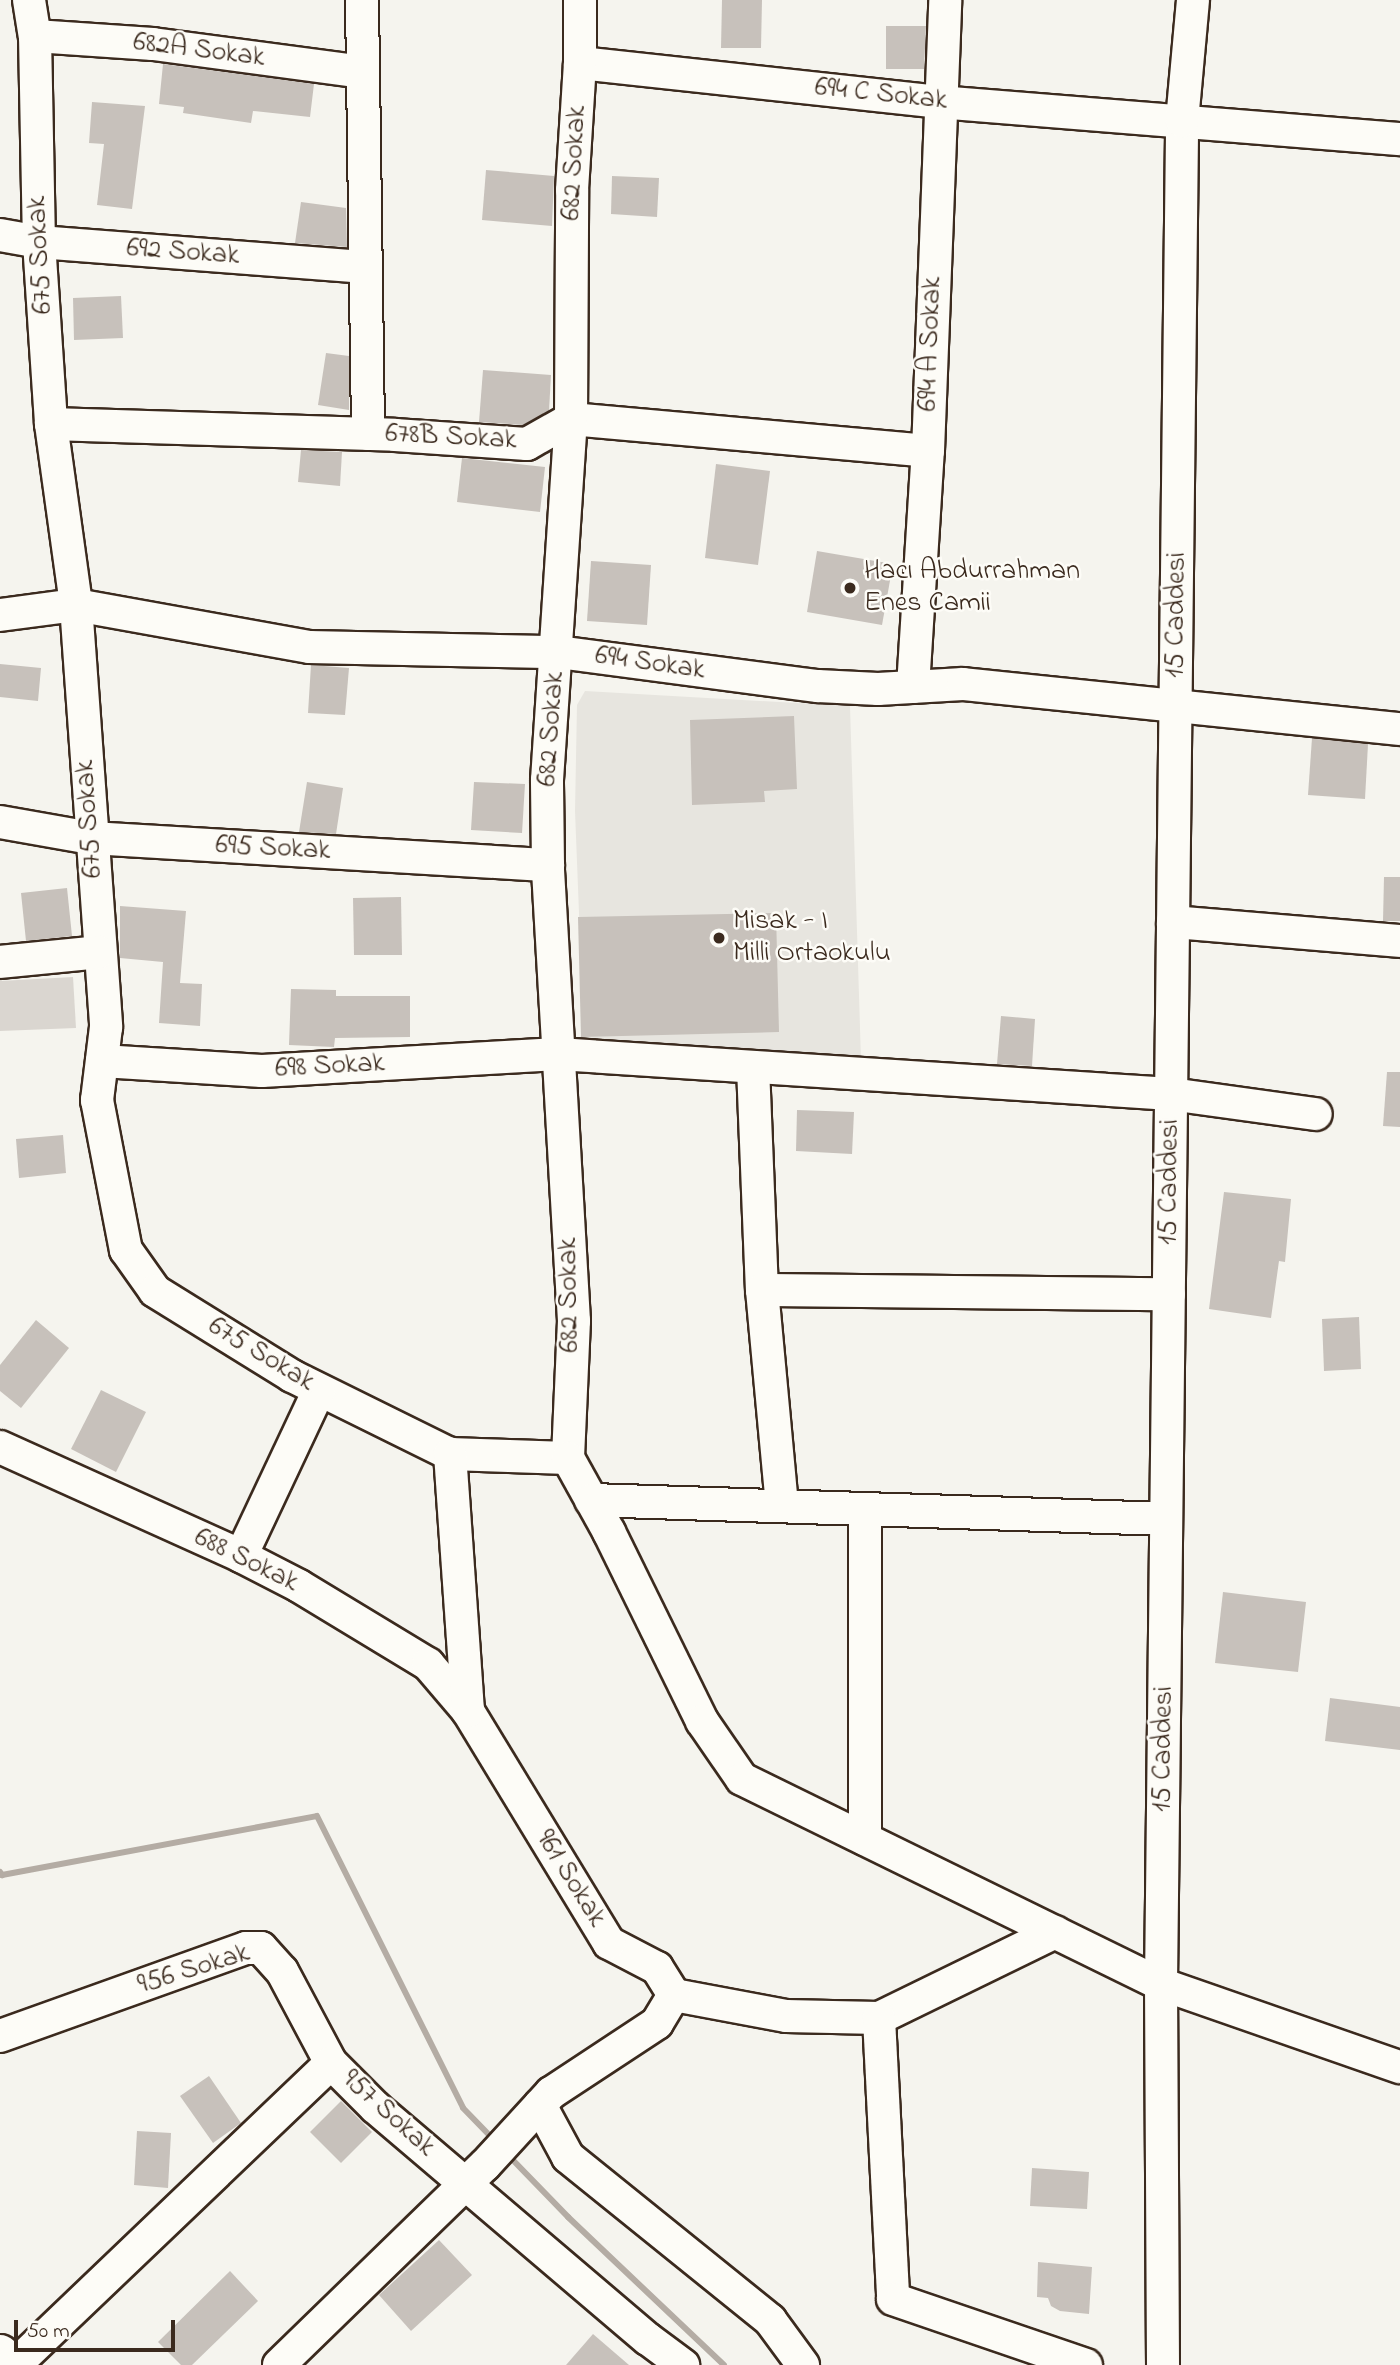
<!DOCTYPE html>
<meta charset="utf-8">
<style>
body{margin:0}
#map{position:relative;width:1400px;height:2365px;overflow:hidden;background:#f5f4ee;font-family:"Indie Flower",sans-serif}
div>[style]{position:absolute}
.built>*{inset:0;background:#e7e5df}
.green>*{inset:0;background:#dad6d0}
.stream>*{height:6px;margin:-3px;padding:0 3px;transform-origin:3px;border-radius:3px;background:#b4aca4}
.building>*{inset:0;background:#c7c1bb}
.roads{filter:drop-shadow(2px 0 #3b2a1e) drop-shadow(-2px 0 #3b2a1e) drop-shadow(0 2px #3b2a1e) drop-shadow(0 -2px #3b2a1e)}
.minor>*{height:32px;margin:-16px;padding:0 16px;transform-origin:16px;border-radius:16px;background:#fdfcf7}
.highway>*{height:38px;margin:-19px;padding:0 19px;transform-origin:19px;border-radius:19px;background:#fdfcf7}
.dots>*{width:19px;height:19px;translate:-50% -50%;box-sizing:border-box;border:4px solid #fdfcf7;border-radius:50%}
span{translate:-50% -50%;white-space:nowrap;text-align:center;line-height:1.15;-webkit-text-stroke:5px #fdfcf7;paint-order:stroke}
.street-label{font-size:28px;color:#3b2a1e}
.poi-label{font-size:28px;color:#3b2a1e}
.left{translate:0 -50%;text-align:left}
.scale{position:absolute;left:14px;top:2320px;width:161px;height:32px;box-sizing:border-box;border:4px solid #3b2a1e;border-top:0;padding-left:9px;font-size:21px;line-height:24px;white-space:nowrap;color:#3b2a1e;-webkit-text-stroke:5px #fdfcf7;paint-order:stroke}
</style>
<div id="map">
<div class="built">
<i style="clip-path:polygon(585px 691px,850px 706px,861px 1060px,584px 1040px,575px 811px,577px 705px)"></i>
</div>
<div class="green">
<i style="clip-path:polygon(73px 977px,76px 1028px,0 1031px,0 981px)"></i>
</div>
<div class="stream">
<i style="left:0;top:1872px;width:4px;rotate:56deg"></i>
<i style="left:2px;top:1875px;width:320px;rotate:-10.6deg"></i>
<i style="left:317px;top:1816px;width:326px;rotate:63.4deg"></i>
<i style="left:463px;top:2108px;width:46px;rotate:45.9deg"></i>
<i style="left:507px;top:2154px;width:88px;rotate:45.9deg"></i>
<i style="left:568px;top:2217px;width:215px;rotate:43.5deg"></i>
</div>
<div class="building">
<i style="clip-path:polygon(722px 0,762px 0,761px 48px,721px 48px)"></i>
<i style="clip-path:polygon(886px 26px,926px 26px,924px 69px,886px 69px)"></i>
<i style="clip-path:polygon(163px 64px,314px 84px,310px 117px,253px 111px,251px 123px,183px 113px,184px 107px,159px 104px)"></i>
<i style="clip-path:polygon(92px 102px,145px 106px,132px 209px,97px 205px,104px 144px,89px 143px)"></i>
<i style="clip-path:polygon(486px 170px,554px 176px,552px 226px,482px 220px)"></i>
<i style="clip-path:polygon(612px 176px,659px 178px,657px 217px,611px 214px)"></i>
<i style="clip-path:polygon(301px 202px,346px 208px,347px 247px,295px 243px)"></i>
<i style="clip-path:polygon(121px 296px,123px 338px,74px 340px,73px 298px)"></i>
<i style="clip-path:polygon(326px 353px,349px 356px,349px 410px,318px 405px)"></i>
<i style="clip-path:polygon(483px 370px,551px 375px,549px 411px,523px 425px,479px 422px)"></i>
<i style="clip-path:polygon(301px 450px,342px 452px,340px 486px,298px 482px)"></i>
<i style="clip-path:polygon(462px 458px,545px 467px,540px 512px,457px 502px)"></i>
<i style="clip-path:polygon(716px 464px,770px 471px,758px 565px,705px 558px)"></i>
<i style="clip-path:polygon(817px 551px,893px 564px,882px 625px,807px 612px)"></i>
<i style="clip-path:polygon(591px 561px,651px 565px,647px 625px,587px 621px)"></i>
<i style="clip-path:polygon(0 664px,41px 668px,38px 701px,0 697px)"></i>
<i style="clip-path:polygon(311px 665px,349px 668px,345px 715px,308px 713px)"></i>
<i style="clip-path:polygon(794px 716px,797px 789px,764px 791px,765px 802px,692px 805px,690px 720px)"></i>
<i style="clip-path:polygon(1312px 738px,1368px 744px,1365px 799px,1308px 795px)"></i>
<i style="clip-path:polygon(307px 782px,343px 788px,336px 834px,299px 832px)"></i>
<i style="clip-path:polygon(474px 782px,525px 784px,522px 833px,471px 830px)"></i>
<i style="clip-path:polygon(1384px 877px,1400px 877px,1400px 921px,1383px 921px)"></i>
<i style="clip-path:polygon(67px 888px,72px 936px,26px 941px,21px 893px)"></i>
<i style="clip-path:polygon(401px 897px,402px 955px,354px 955px,353px 898px)"></i>
<i style="clip-path:polygon(120px 906px,186px 911px,180px 983px,202px 984px,200px 1026px,159px 1023px,163px 962px,120px 958px)"></i>
<i style="clip-path:polygon(776px 913px,779px 1032px,581px 1037px,578px 917px)"></i>
<i style="clip-path:polygon(291px 989px,336px 990px,336px 996px,410px 996px,410px 1037px,335px 1038px,334px 1047px,289px 1045px)"></i>
<i style="clip-path:polygon(1001px 1016px,1035px 1019px,1032px 1066px,997px 1064px)"></i>
<i style="clip-path:polygon(1387px 1072px,1400px 1072px,1400px 1127px,1383px 1126px)"></i>
<i style="clip-path:polygon(797px 1110px,854px 1112px,852px 1154px,796px 1151px)"></i>
<i style="clip-path:polygon(63px 1135px,66px 1173px,19px 1178px,16px 1139px)"></i>
<i style="clip-path:polygon(1224px 1192px,1291px 1199px,1285px 1262px,1279px 1261px,1271px 1318px,1209px 1309px)"></i>
<i style="clip-path:polygon(1359px 1317px,1361px 1369px,1324px 1371px,1322px 1319px)"></i>
<i style="clip-path:polygon(36px 1320px,69px 1348px,21px 1408px,0 1391px,0 1365px)"></i>
<i style="clip-path:polygon(101px 1390px,146px 1412px,116px 1472px,71px 1449px)"></i>
<i style="clip-path:polygon(1223px 1592px,1306px 1602px,1298px 1672px,1215px 1663px)"></i>
<i style="clip-path:polygon(1330px 1698px,1400px 1707px,1400px 1750px,1325px 1741px)"></i>
<i style="clip-path:polygon(209px 2076px,241px 2123px,213px 2143px,180px 2096px)"></i>
<i style="clip-path:polygon(341px 2101px,372px 2132px,341px 2163px,310px 2132px)"></i>
<i style="clip-path:polygon(137px 2131px,171px 2133px,168px 2188px,134px 2185px)"></i>
<i style="clip-path:polygon(1032px 2168px,1089px 2172px,1087px 2209px,1030px 2206px)"></i>
<i style="clip-path:polygon(439px 2240px,472px 2275px,411px 2331px,379px 2295px)"></i>
<i style="clip-path:polygon(1038px 2262px,1092px 2267px,1089px 2314px,1060px 2311px,1051px 2306px,1048px 2298px,1037px 2297px)"></i>
<i style="clip-path:polygon(230px 2271px,258px 2301px,192px 2365px,181px 2365px,158px 2342px)"></i>
<i style="clip-path:polygon(593px 2334px,629px 2365px,566px 2365px)"></i>
</div>
<div class="roads">
<div class="minor">
<i style="left:29px;top:0;width:36px;rotate:81deg"></i>
<i style="left:35px;top:36px;width:206px;rotate:88.9deg"></i>
<i style="left:39px;top:242px;width:182px;rotate:86.2deg"></i>
<i style="left:51px;top:424px;width:183px;rotate:82.1deg"></i>
<i style="left:76px;top:605px;width:423px;rotate:85.9deg"></i>
<i style="left:106px;top:1027px;width:74px;rotate:97deg"></i>
<i style="left:97px;top:1100px;width:153px;rotate:79.1deg"></i>
<i style="left:126px;top:1250px;width:50px;rotate:54.7deg"></i>
<i style="left:155px;top:1291px;width:161px;rotate:31.8deg"></i>
<i style="left:292px;top:1376px;width:176px;rotate:26.3deg"></i>
<i style="left:450px;top:1454px;width:118px;rotate:1.9deg"></i>
<i style="left:362px;top:0;width:434px;rotate:89.2deg"></i>
<i style="left:35px;top:36px;width:118px;rotate:3.9deg"></i>
<i style="left:153px;top:44px;width:211px;rotate:7.6deg"></i>
<i style="left:580px;top:63px;width:361px;rotate:6.2deg"></i>
<i style="left:939px;top:102px;width:462px;rotate:4.6deg"></i>
<i style="left:0;top:235px;width:40px;rotate:10deg"></i>
<i style="left:39px;top:242px;width:328px;rotate:4.4deg"></i>
<i style="left:51px;top:424px;width:344px;rotate:1.8deg"></i>
<i style="left:395px;top:435px;width:132px;rotate:3.9deg"></i>
<i style="left:527px;top:444px;width:51px;rotate:-29.6deg"></i>
<i style="left:571px;top:419px;width:358px;rotate:5.1deg"></i>
<i style="left:0;top:615px;width:77px;rotate:-7.5deg"></i>
<i style="left:76px;top:605px;width:237px;rotate:10.2deg"></i>
<i style="left:309px;top:647px;width:249px;rotate:1.2deg"></i>
<i style="left:558px;top:652px;width:262px;rotate:7.5deg"></i>
<i style="left:818px;top:686px;width:60px;rotate:2.9deg"></i>
<i style="left:878px;top:689px;width:85px;rotate:-3.4deg"></i>
<i style="left:963px;top:684px;width:439px;rotate:5.9deg"></i>
<i style="left:913px;top:687px;width:236px;rotate:-86.4deg"></i>
<i style="left:928px;top:451px;width:451px;rotate:-87.8deg"></i>
<i style="left:0;top:822px;width:92px;rotate:10deg"></i>
<i style="left:91px;top:838px;width:458px;rotate:3.4deg"></i>
<i style="left:1173px;top:922px;width:228px;rotate:4.8deg"></i>
<i style="left:0;top:962px;width:100px;rotate:-5.7deg"></i>
<i style="left:102px;top:1061px;width:160px;rotate:3.6deg"></i>
<i style="left:262px;top:1071px;width:296px;rotate:-3.3deg"></i>
<i style="left:558px;top:1054px;width:614px;rotate:3.73deg"></i>
<i style="left:1171px;top:1094px;width:146px;rotate:7.9deg"></i>
<i style="left:753px;top:1067px;width:223px;rotate:87.7deg"></i>
<i style="left:762px;top:1290px;width:217px;rotate:84.7deg"></i>
<i style="left:762px;top:1290px;width:407px;rotate:0.6deg"></i>
<i style="left:0;top:1447px;width:265px;rotate:24.3deg"></i>
<i style="left:241px;top:1556px;width:65px;rotate:27.3deg"></i>
<i style="left:299px;top:1586px;width:151px;rotate:31.2deg"></i>
<i style="left:428px;top:1664px;width:62px;rotate:49.6deg"></i>
<i style="left:568px;top:1458px;width:137px;rotate:-87.5deg"></i>
<i style="left:574px;top:1321px;width:457px;rotate:-93.3deg"></i>
<i style="left:548px;top:865px;width:85px;rotate:-90.7deg"></i>
<i style="left:547px;top:780px;width:362px;rotate:-86.2deg"></i>
<i style="left:571px;top:419px;width:229px;rotate:-89.7deg"></i>
<i style="left:572px;top:190px;width:127px;rotate:-86.4deg"></i>
<i style="left:580px;top:63px;width:63px;rotate:-90deg"></i>
<i style="left:568px;top:1458px;width:85px;rotate:61deg"></i>
<i style="left:609px;top:1532px;width:211px;rotate:63.8deg"></i>
<i style="left:702px;top:1721px;width:70px;rotate:55.4deg"></i>
<i style="left:742px;top:1779px;width:466px;rotate:26.1deg"></i>
<i style="left:1161px;top:1984px;width:253px;rotate:19.2deg"></i>
<i style="left:591px;top:1500px;width:575px;rotate:1.89deg"></i>
<i style="left:241px;top:1556px;width:183px;rotate:-64.8deg"></i>
<i style="left:865px;top:1839px;width:330px;rotate:-90deg"></i>
<i style="left:674px;top:1995px;width:114px;rotate:10.6deg"></i>
<i style="left:786px;top:2016px;width:93px;rotate:1.2deg"></i>
<i style="left:879px;top:2018px;width:196px;rotate:-26deg"></i>
<i style="left:879px;top:2018px;width:281px;rotate:87.1deg"></i>
<i style="left:893px;top:2299px;width:204px;rotate:18.9deg"></i>
<i style="left:0;top:2036px;width:261px;rotate:-19.7deg"></i>
<i style="left:246px;top:1948px;width:15px"></i>
<i style="left:261px;top:1948px;width:31px;rotate:48deg"></i>
<i style="left:282px;top:1971px;width:104px;rotate:62deg"></i>
<i style="left:331px;top:2063px;width:62px;rotate:45deg"></i>
<i style="left:375px;top:2107px;width:358px;rotate:40.4deg"></i>
<i style="left:648px;top:2339px;width:44px;rotate:36.6deg"></i>
<i style="left:540px;top:2105px;width:59px;rotate:61.7deg"></i>
<i style="left:568px;top:2157px;width:260px;rotate:38.9deg"></i>
<i style="left:770px;top:2320px;width:56px;rotate:53.7deg"></i>
<i style="left:15px;top:2365px;width:437px;rotate:-43.7deg"></i>
<i style="left:279px;top:2365px;width:287px;rotate:-44.2deg"></i>
<i style="left:485px;top:2165px;width:98px;rotate:-47.5deg"></i>
<i style="left:551px;top:2093px;width:127px;rotate:-33.4deg"></i>
<i style="left:657px;top:2023px;width:33px;rotate:-59deg"></i>
<i style="left:674px;top:1995px;width:32px;rotate:-122deg"></i>
<i style="left:657px;top:1968px;width:54px;rotate:-152.5deg"></i>
<i style="left:609px;top:1943px;width:271px;rotate:-121.3deg"></i>
<i style="left:468px;top:1711px;width:258px;rotate:-94deg"></i>
<i style="left:1163px;top:2365px;width:381px;rotate:-90.3deg"></i>
<i style="left:1161px;top:1984px;width:1863px;rotate:-89.35deg"></i>
<i style="left:1182px;top:121px;width:121px;rotate:-84.8deg"></i>
</div>
<div class="highway">
<i style="left:0;top:2354px;width:16px;rotate:45deg"></i>
</div>
</div>
<div class="dots">
<i style="left:850px;top:588px;background:#3b2a1e"></i>
<i style="left:719px;top:938px;background:#3b2a1e"></i>
</div>
<div class="street-label">
<span style="left:199px;top:51px;rotate:7deg">682A Sokak</span>
<span style="left:881px;top:95px;rotate:6deg">694 C Sokak</span>
<span style="left:575px;top:163px;rotate:-87deg">682 Sokak</span>
<span style="left:183px;top:253px;rotate:4deg">692 Sokak</span>
<span style="left:41px;top:255px;rotate:-93deg">675 Sokak</span>
<span style="left:931px;top:344px;rotate:-88deg">694 A Sokak</span>
<span style="left:451px;top:438px;rotate:3deg">678B Sokak</span>
<span style="left:1177px;top:615px;rotate:-89deg">15 Caddesi</span>
<span style="left:650px;top:664px;rotate:8deg">694 Sokak</span>
<span style="left:552px;top:729px;rotate:-86deg">682 Sokak</span>
<span style="left:90px;top:819px;rotate:-94deg">675 Sokak</span>
<span style="left:273px;top:849px;rotate:3deg">695 Sokak</span>
<span style="left:330px;top:1067px;rotate:-3deg">698 Sokak</span>
<span style="left:1170px;top:1182px;rotate:-89deg">15 Caddesi</span>
<span style="left:570px;top:1295px;rotate:-91deg">682 Sokak</span>
<span style="left:261px;top:1355px;rotate:31deg">675 Sokak</span>
<span style="left:246px;top:1561px;rotate:26deg">688 Sokak</span>
<span style="left:1164px;top:1749px;rotate:-89deg">15 Caddesi</span>
<span style="left:570px;top:1879px;rotate:58deg">961 Sokak</span>
<span style="left:194px;top:1970px;rotate:-17deg">956 Sokak</span>
<span style="left:388px;top:2114px;rotate:42deg">957 Sokak</span>
</div>
<div class="poi-label">
<span class="left" style="left:864px;top:588px">Hacı Abdurrahman<br>Enes Camii</span>
<span class="left" style="left:733px;top:938px">Misak - I<br>Milli Ortaokulu</span>
</div>
<div class="scale">50 m</div>
</div>
